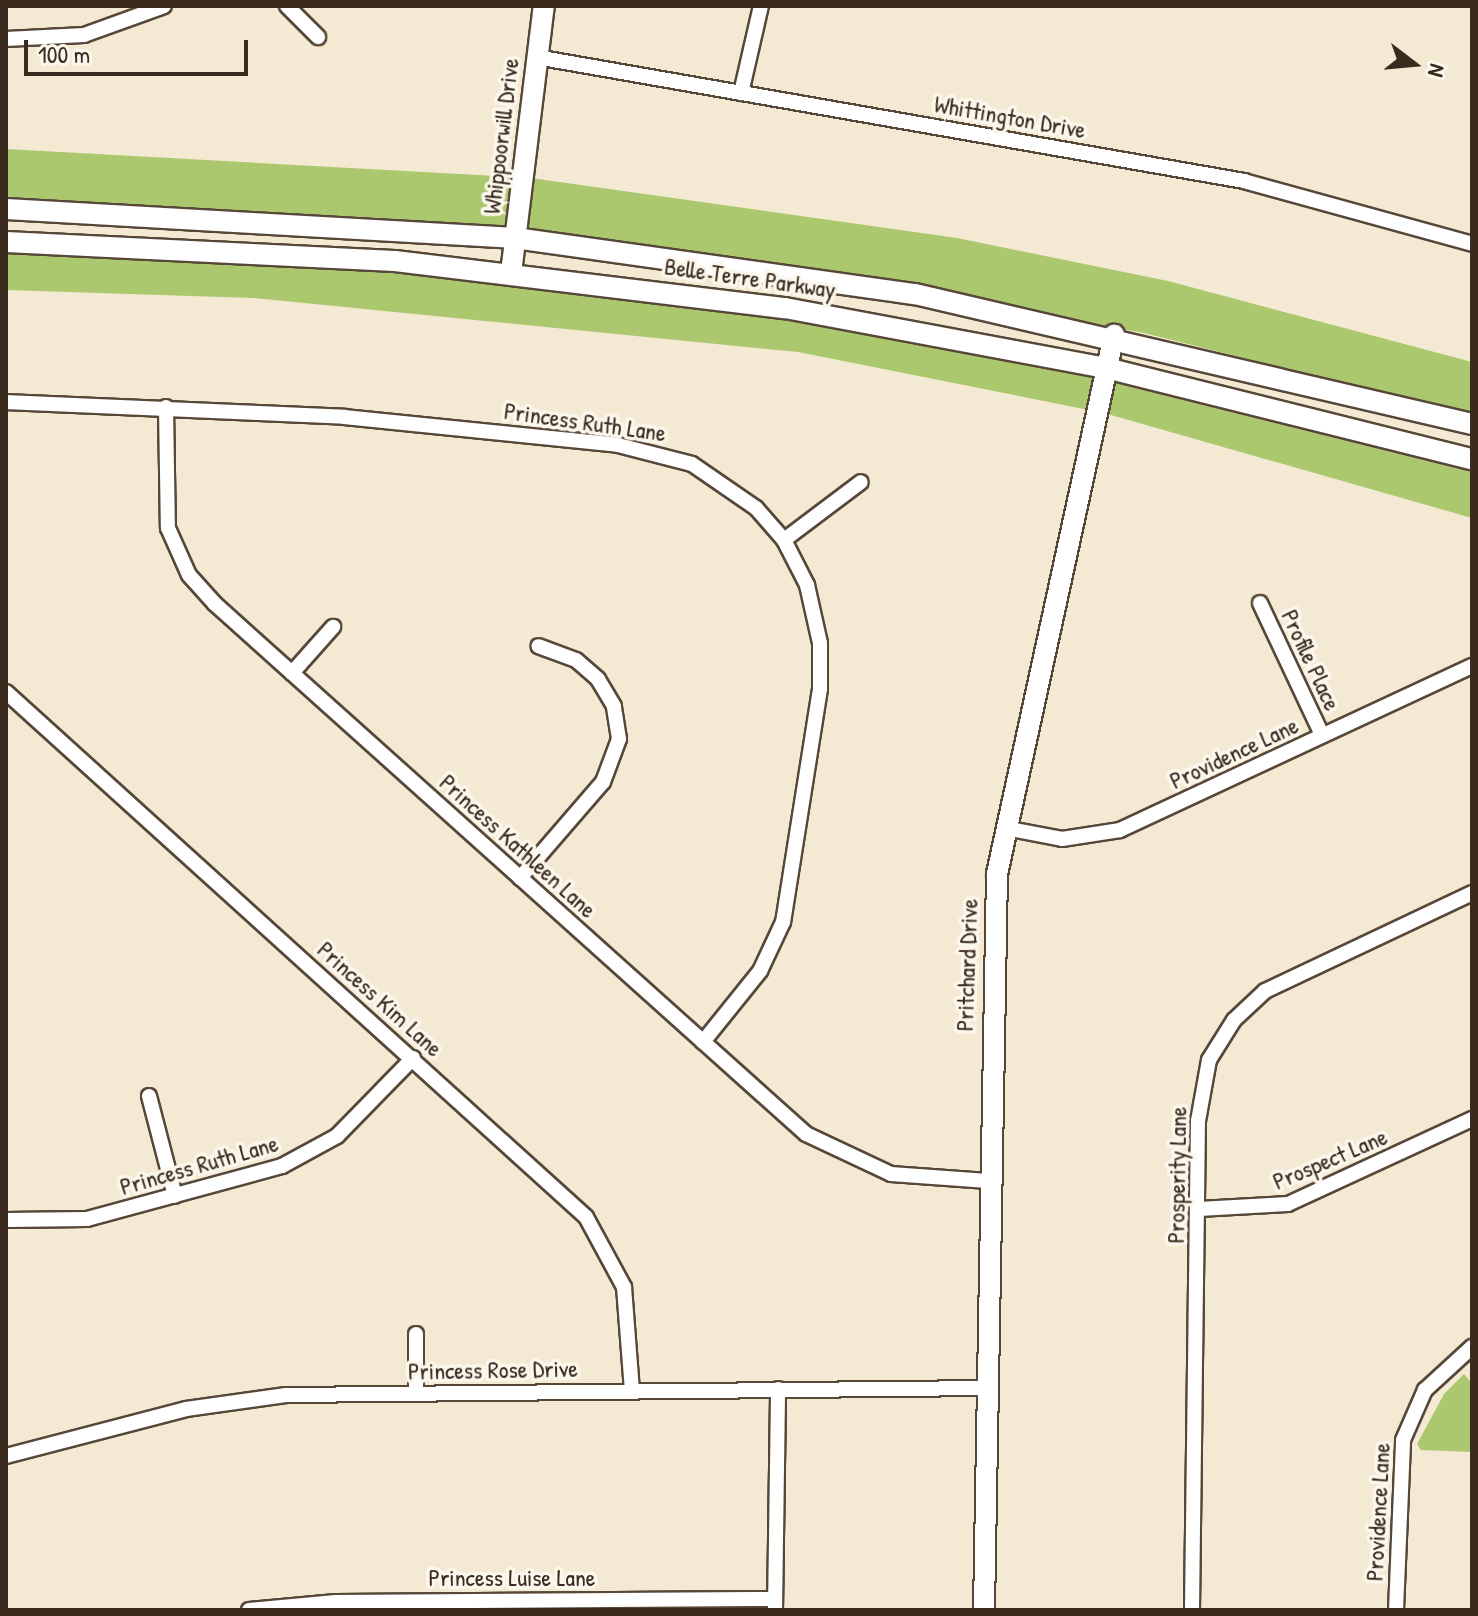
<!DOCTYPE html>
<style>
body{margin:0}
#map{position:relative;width:1478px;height:1616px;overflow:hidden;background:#f4e9d2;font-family:"Patrick Hand",sans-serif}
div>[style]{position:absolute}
.green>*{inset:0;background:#abc86f}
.roads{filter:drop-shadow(2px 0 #574739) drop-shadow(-2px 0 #574739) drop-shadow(0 2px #574739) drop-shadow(0 -2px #574739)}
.street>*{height:14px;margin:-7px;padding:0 7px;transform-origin:7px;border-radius:7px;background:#fff}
.secondary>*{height:20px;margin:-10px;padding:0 10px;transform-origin:10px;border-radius:10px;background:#fff}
span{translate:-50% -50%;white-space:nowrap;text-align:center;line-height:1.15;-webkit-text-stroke:7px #fbf7ec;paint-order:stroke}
.street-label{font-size:24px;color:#3b2a1e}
.frame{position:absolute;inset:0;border:8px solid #3b2a1e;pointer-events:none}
.north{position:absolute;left:1374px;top:24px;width:80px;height:80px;-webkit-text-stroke:6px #fbf7ec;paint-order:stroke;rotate:106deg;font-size:22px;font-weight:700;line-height:32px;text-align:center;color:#3b2a1e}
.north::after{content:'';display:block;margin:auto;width:28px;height:36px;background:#3b2a1e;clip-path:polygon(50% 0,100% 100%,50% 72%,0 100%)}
.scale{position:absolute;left:24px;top:40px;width:224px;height:36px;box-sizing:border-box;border:4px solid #3b2a1e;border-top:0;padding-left:10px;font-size:24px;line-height:28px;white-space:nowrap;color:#3b2a1e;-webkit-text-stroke:6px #fbf7ec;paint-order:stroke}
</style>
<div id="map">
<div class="green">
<i style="clip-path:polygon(6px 149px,531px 178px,957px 238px,1168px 281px,1472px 362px,1472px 415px,1144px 333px,725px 257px,382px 218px,6px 201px)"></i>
<i style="clip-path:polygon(6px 251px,355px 266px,789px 316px,1057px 365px,1472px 468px,1472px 518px,1104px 413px,798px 352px,253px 298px,6px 290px)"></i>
<i style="clip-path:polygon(1464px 1374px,1472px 1383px,1472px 1452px,1421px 1450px,1417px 1444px,1444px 1394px)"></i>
</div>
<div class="roads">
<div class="street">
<i style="left:287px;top:6px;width:44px;rotate:45deg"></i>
<i style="left:6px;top:39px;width:78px;rotate:-2.9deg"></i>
<i style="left:84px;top:35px;width:85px;rotate:-19.9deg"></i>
<i style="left:536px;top:57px;width:719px;rotate:9.93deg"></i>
<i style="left:1244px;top:181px;width:237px;rotate:15.4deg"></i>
<i style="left:741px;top:93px;width:89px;rotate:-77.1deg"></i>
<i style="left:6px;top:402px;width:338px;rotate:2.5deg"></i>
<i style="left:344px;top:417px;width:275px;rotate:5.8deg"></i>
<i style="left:618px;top:445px;width:76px;rotate:14.4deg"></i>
<i style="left:692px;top:464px;width:78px;rotate:34.5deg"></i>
<i style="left:756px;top:508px;width:43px;rotate:48.8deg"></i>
<i style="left:784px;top:540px;width:51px;rotate:62.9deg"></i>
<i style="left:807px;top:585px;width:59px;rotate:77.4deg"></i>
<i style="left:820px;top:643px;width:46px;rotate:90deg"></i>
<i style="left:820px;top:689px;width:236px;rotate:99deg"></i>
<i style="left:783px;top:922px;width:54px;rotate:115.1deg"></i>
<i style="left:760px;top:971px;width:91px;rotate:128.8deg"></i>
<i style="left:166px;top:407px;width:121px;rotate:89.1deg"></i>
<i style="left:168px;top:528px;width:51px;rotate:65.9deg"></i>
<i style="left:189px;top:575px;width:38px;rotate:48deg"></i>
<i style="left:214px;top:603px;width:795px;rotate:41.89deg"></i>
<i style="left:806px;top:1134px;width:94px;rotate:25.2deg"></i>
<i style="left:891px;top:1174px;width:97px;rotate:4.1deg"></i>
<i style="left:784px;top:540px;width:96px;rotate:-37deg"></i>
<i style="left:1260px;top:603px;width:146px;rotate:64.8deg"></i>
<i style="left:292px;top:673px;width:62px;rotate:-48.3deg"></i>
<i style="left:6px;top:692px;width:782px;rotate:42.15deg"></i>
<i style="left:586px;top:1217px;width:80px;rotate:61.5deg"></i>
<i style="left:624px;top:1287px;width:103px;rotate:85.6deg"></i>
<i style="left:1005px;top:828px;width:58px;rotate:10.9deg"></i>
<i style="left:1062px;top:839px;width:59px;rotate:-8.8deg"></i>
<i style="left:1120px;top:830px;width:388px;rotate:-25deg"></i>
<i style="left:520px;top:878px;width:127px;rotate:-49.2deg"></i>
<i style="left:603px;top:782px;width:46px;rotate:-69.6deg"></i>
<i style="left:619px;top:739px;width:33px;rotate:-99deg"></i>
<i style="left:614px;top:706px;width:31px;rotate:-121deg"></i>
<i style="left:598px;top:679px;width:29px;rotate:-139deg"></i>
<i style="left:576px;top:660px;width:40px;rotate:-159.8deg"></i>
<i style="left:149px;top:1096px;width:103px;rotate:75.4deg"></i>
<i style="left:1199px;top:1209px;width:89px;rotate:-3.2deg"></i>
<i style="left:1288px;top:1204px;width:203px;rotate:-24.8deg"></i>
<i style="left:6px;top:1220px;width:81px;rotate:-0.7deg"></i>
<i style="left:87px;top:1219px;width:202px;rotate:-15.2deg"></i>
<i style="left:282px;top:1166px;width:63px;rotate:-28.6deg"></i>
<i style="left:337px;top:1136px;width:109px;rotate:-45.7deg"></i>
<i style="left:416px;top:1392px;width:58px;rotate:-90deg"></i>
<i style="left:6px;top:1456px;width:186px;rotate:-14.6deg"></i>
<i style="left:186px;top:1409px;width:101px;rotate:-8deg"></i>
<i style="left:286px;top:1395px;width:701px;rotate:-0.57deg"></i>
<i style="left:249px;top:1610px;width:87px;rotate:-5.3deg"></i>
<i style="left:336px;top:1602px;width:439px;rotate:-0.4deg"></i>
<i style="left:775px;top:1610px;width:221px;rotate:-89.2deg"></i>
<i style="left:1192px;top:1610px;width:489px;rotate:-89.3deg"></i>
<i style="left:1198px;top:1121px;width:62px;rotate:-79.8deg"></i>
<i style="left:1209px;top:1060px;width:47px;rotate:-58deg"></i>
<i style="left:1234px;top:1020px;width:42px;rotate:-43.1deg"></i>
<i style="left:1265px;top:991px;width:229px;rotate:-25.3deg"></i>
<i style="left:1396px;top:1610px;width:170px;rotate:-87.6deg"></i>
<i style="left:1403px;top:1440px;width:55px;rotate:-66.3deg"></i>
<i style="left:1425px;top:1390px;width:64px;rotate:-42.5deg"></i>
</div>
<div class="secondary">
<i style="left:6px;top:209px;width:510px;rotate:3.26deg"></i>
<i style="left:515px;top:238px;width:404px;rotate:8deg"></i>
<i style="left:915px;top:294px;width:572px;rotate:13.14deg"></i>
<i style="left:6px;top:242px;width:389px;rotate:2.8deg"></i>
<i style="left:395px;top:261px;width:393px;rotate:6.9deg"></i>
<i style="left:785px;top:308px;width:327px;rotate:10.6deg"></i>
<i style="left:1106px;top:368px;width:377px;rotate:14deg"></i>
<i style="left:511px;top:273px;width:269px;rotate:-83deg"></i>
<i style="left:984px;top:1610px;width:736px;rotate:-88.99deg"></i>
<i style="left:997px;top:874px;width:552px;rotate:-77.75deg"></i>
</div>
</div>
<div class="street-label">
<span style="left:1010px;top:117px;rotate:10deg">Whittington Drive</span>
<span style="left:501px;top:136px;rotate:-83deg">Whippoorwill Drive</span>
<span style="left:750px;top:278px;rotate:8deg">Belle Terre Parkway</span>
<span style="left:585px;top:422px;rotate:8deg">Princess Ruth Lane</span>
<span style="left:1311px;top:660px;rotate:65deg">Profile Place</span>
<span style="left:1234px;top:753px;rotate:-25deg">Providence Lane</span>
<span style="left:518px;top:846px;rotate:42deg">Princess Kathleen Lane</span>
<span style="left:967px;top:965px;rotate:-88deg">Pritchard Drive</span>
<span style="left:380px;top:999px;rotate:42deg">Princess Kim Lane</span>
<span style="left:1330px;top:1159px;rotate:-23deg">Prospect Lane</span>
<span style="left:199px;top:1165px;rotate:-16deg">Princess Ruth Lane</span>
<span style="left:1177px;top:1175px;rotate:-89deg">Prosperity Lane</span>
<span style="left:493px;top:1370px;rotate:-1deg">Princess Rose Drive</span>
<span style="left:1378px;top:1512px;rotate:-87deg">Providence Lane</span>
<span style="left:512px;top:1578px">Princess Luise Lane</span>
</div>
<div class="frame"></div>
<div class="north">N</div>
<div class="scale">100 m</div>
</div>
